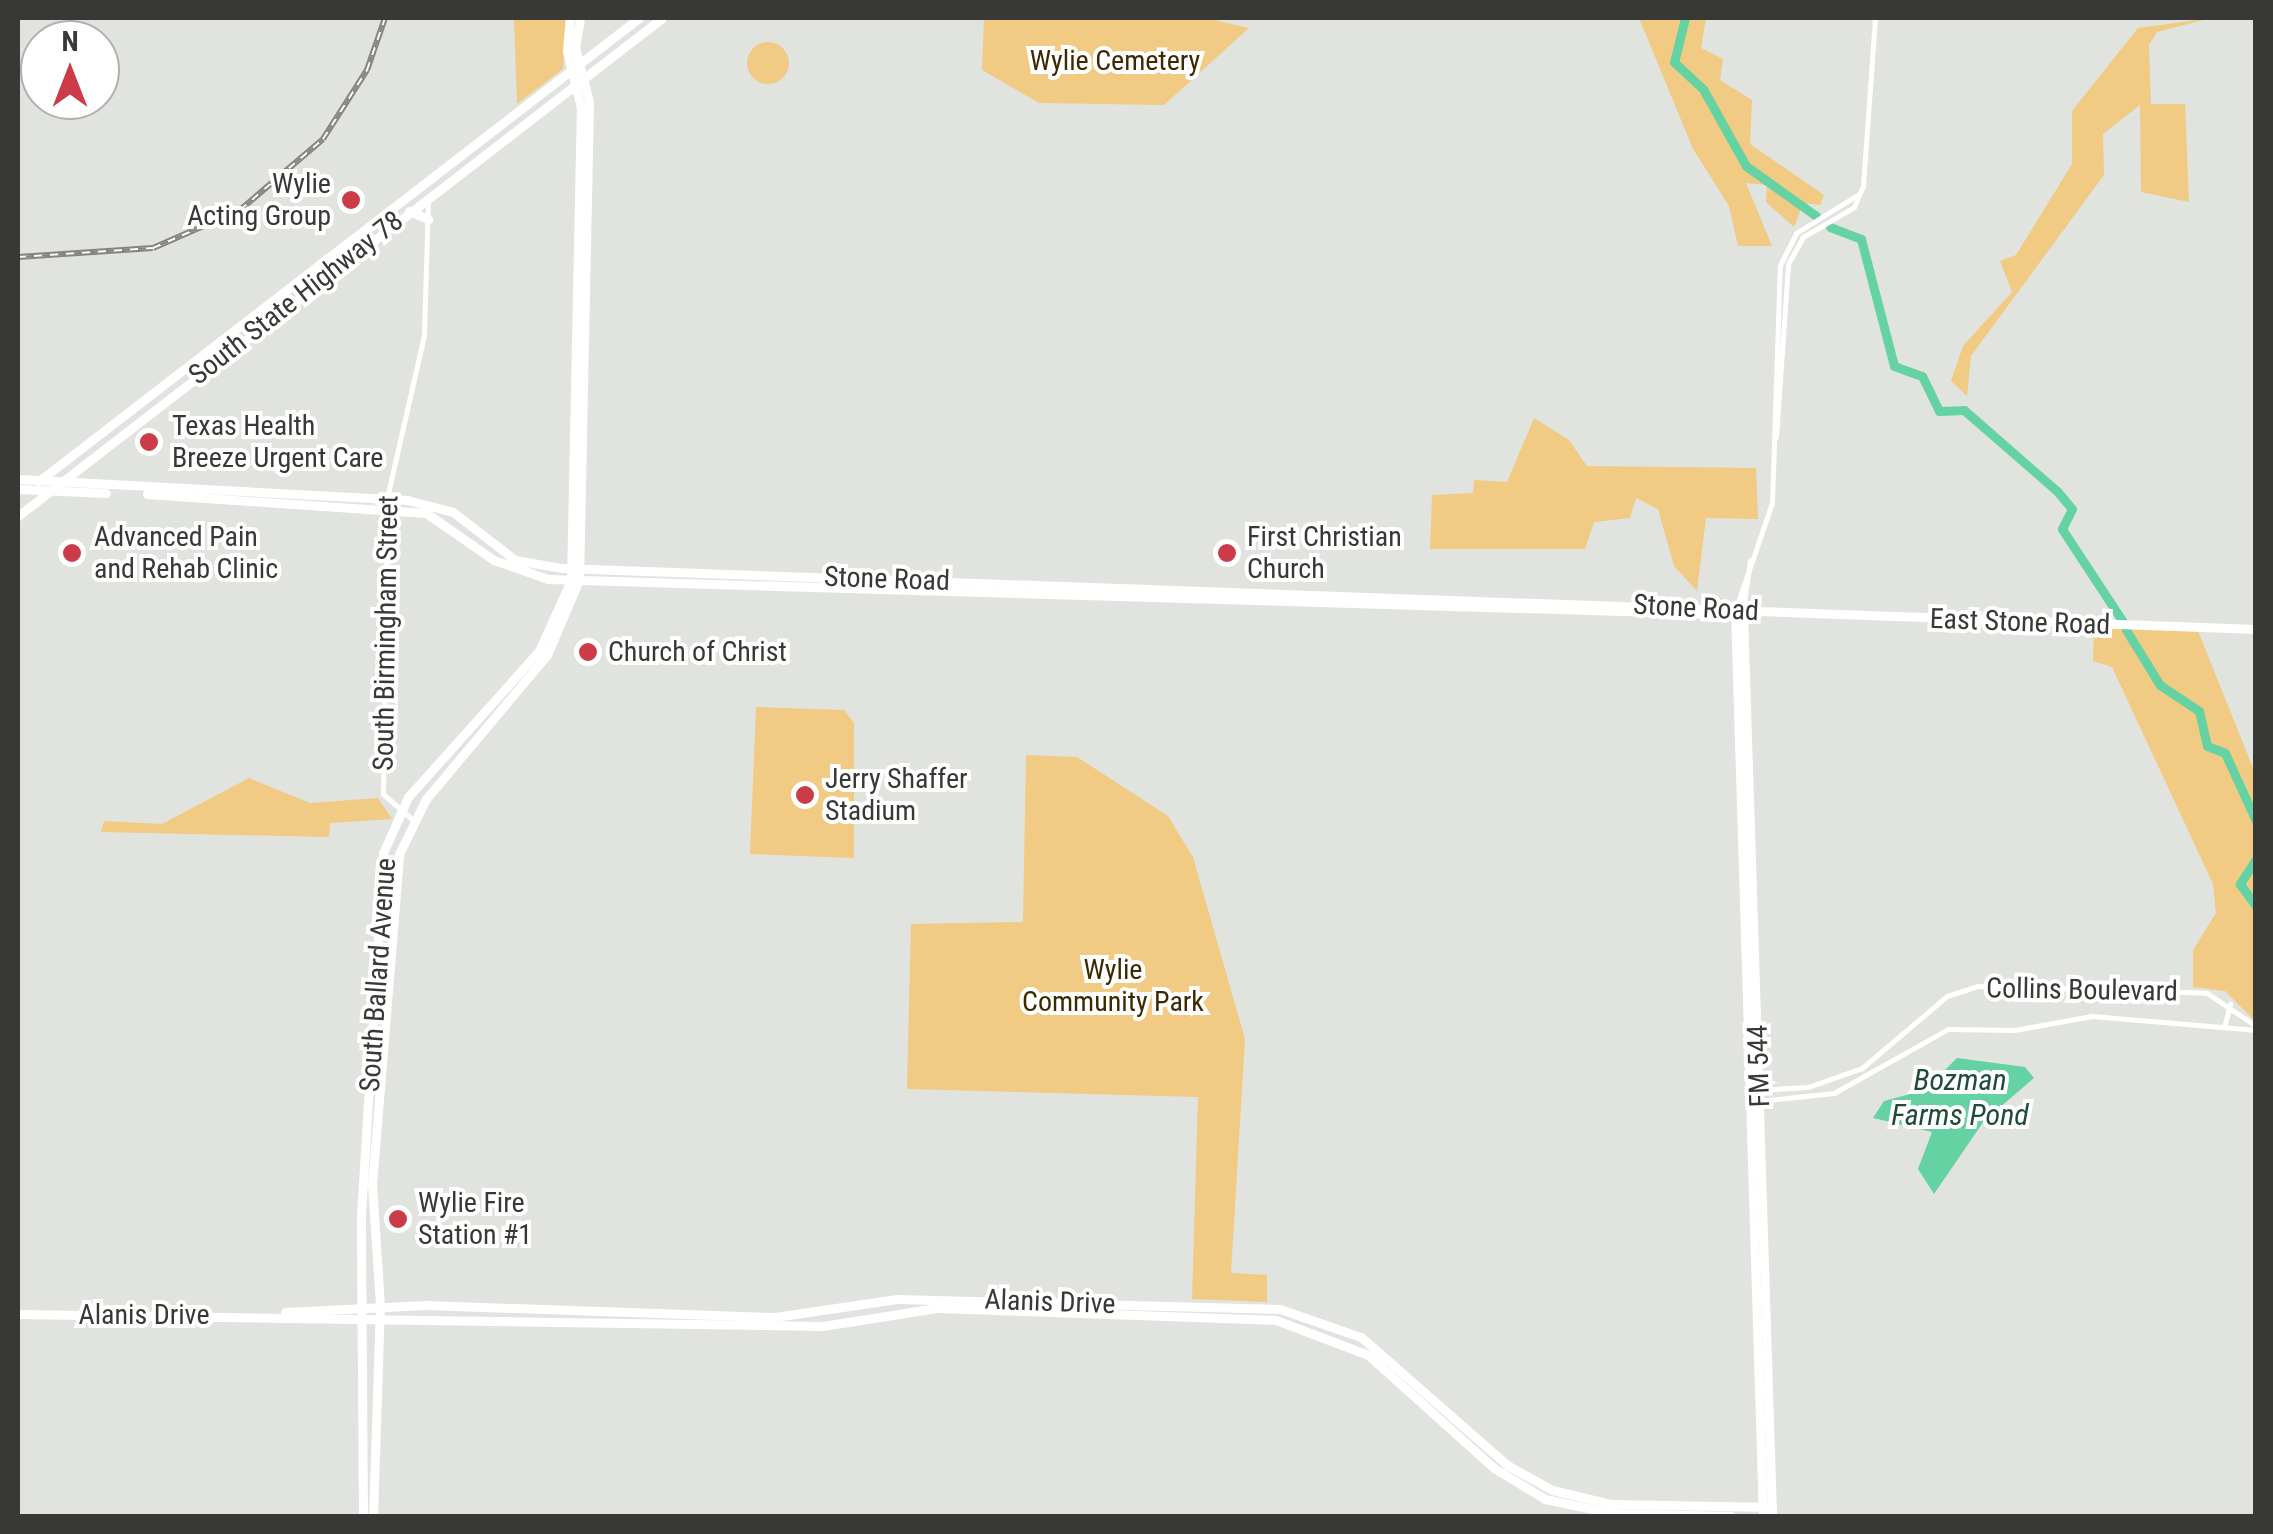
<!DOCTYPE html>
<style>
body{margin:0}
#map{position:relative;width:2273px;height:1534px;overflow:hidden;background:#e1e3de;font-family:"Roboto Condensed",sans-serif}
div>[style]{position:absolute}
.green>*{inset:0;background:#f1ca84}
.round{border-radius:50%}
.water>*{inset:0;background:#65d2a4}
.river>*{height:9px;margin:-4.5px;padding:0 4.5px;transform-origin:4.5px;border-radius:4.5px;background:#65d2a4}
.minor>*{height:5px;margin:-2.5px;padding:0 2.5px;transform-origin:2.5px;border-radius:2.5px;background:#fff}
.major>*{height:9px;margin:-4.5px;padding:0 4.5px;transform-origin:4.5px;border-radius:4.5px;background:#fff}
.rail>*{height:6px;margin-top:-3px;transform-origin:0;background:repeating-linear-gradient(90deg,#fff 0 8px,#848581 0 16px);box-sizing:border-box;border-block:2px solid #848581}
.dots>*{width:28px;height:28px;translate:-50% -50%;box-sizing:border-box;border:5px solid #fff;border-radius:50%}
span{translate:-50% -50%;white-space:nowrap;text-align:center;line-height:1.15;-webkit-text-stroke:8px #fff;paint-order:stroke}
.park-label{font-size:28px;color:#3c2900}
.poi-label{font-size:28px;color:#383936}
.right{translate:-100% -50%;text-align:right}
.left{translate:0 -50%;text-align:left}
.street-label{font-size:28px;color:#383936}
.water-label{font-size:30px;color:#1e4c39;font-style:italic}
.frame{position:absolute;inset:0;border:20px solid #383936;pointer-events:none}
.north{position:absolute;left:20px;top:20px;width:100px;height:100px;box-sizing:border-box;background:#fff;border:2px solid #afb0af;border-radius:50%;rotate:0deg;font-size:28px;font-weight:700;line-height:40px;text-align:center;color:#383936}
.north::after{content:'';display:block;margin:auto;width:35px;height:45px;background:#cb3b48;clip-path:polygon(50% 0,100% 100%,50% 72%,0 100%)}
</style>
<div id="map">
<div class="green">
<i style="clip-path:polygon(514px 18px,566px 18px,563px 69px,517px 104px)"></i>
<i style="clip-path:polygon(984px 18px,1205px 18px,1249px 28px,1164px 105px,1039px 103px,982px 70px)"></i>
<i style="clip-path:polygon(1639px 18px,1706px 18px,1701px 48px,1723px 59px,1720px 80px,1752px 100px,1750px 144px,1824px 195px,1820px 205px,1803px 203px,1794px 227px,1766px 202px,1767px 185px,1746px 183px,1772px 246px,1738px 246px,1729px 206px,1693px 149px)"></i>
<i style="clip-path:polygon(2211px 18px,2157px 32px,2149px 45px,2151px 104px,2185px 104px,2189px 202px,2141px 192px,2140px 105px,2103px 134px,2104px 175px,1971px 356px,1967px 396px,1951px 381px,1963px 346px,2012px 292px,2000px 261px,2016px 255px,2072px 164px,2072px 111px,2138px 28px)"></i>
<i class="round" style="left:747px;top:42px;width:42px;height:42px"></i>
<i style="clip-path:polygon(1534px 418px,1569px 440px,1587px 466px,1756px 468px,1758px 519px,1706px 518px,1697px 591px,1674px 566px,1658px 509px,1636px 498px,1630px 518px,1594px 522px,1585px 549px,1430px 549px,1432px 495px,1473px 493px,1474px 480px,1507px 482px)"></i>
<i style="clip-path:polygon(2094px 628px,2198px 631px,2255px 773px,2255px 1021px,2225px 991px,2193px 987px,2193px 950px,2216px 913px,2213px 884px,2112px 667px,2093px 661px)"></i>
<i style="clip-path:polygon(756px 707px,844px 710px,854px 723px,854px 858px,750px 854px)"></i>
<i style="clip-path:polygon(1026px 755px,1077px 757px,1168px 816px,1193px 857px,1245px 1039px,1231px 1273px,1267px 1275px,1267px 1302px,1192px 1299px,1198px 1097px,907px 1089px,911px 924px,1023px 922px)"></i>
<i style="clip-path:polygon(249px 778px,310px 803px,378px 798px,392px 819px,330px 823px,329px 837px,101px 832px,104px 821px,162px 824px)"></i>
</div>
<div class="water">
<i style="clip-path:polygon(1957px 1058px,2025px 1067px,2034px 1078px,1984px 1121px,1934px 1194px,1918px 1169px,1932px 1132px,1873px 1118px,1884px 1101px,1925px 1090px)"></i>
</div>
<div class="river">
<i style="left:1685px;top:18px;width:45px;rotate:104deg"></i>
<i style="left:1674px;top:62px;width:40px;rotate:43deg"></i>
<i style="left:1703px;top:89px;width:88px;rotate:60.8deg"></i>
<i style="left:1746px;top:166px;width:86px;rotate:35.5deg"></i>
<i style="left:1830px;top:227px;width:33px;rotate:21deg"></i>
<i style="left:1861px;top:239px;width:131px;rotate:75.4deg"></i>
<i style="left:1894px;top:366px;width:30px;rotate:20deg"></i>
<i style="left:1922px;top:376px;width:39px;rotate:64deg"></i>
<i style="left:1939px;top:411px;width:25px;rotate:-2deg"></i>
<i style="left:1964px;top:410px;width:123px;rotate:41.1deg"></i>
<i style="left:2057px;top:491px;width:23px;rotate:50deg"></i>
<i style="left:2072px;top:509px;width:22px;rotate:117deg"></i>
<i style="left:2062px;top:529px;width:111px;rotate:56.7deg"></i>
<i style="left:2126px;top:630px;width:65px;rotate:58.3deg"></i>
<i style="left:2160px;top:685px;width:47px;rotate:33.7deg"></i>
<i style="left:2199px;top:711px;width:36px;rotate:77deg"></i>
<i style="left:2207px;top:746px;width:19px;rotate:21deg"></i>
<i style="left:2225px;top:753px;width:75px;rotate:65.5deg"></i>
<i style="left:2256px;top:859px;width:30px;rotate:123deg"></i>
<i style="left:2240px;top:884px;width:27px;rotate:54deg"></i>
</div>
<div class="minor">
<i style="left:1776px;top:437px;width:173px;rotate:-86deg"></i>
<i style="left:1788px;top:264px;width:31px;rotate:-61deg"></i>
<i style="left:1803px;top:237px;width:59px;rotate:-30.5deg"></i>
<i style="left:1854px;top:207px;width:23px;rotate:-67deg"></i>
<i style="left:1863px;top:186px;width:168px;rotate:-85.9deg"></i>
<i style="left:1736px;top:608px;width:111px;rotate:-71.1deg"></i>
<i style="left:1772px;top:503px;width:238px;rotate:-88.1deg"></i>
<i style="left:1780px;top:265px;width:36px;rotate:-63deg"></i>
<i style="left:1796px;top:233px;width:74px;rotate:-31.8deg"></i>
<i style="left:1743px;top:609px;width:49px;rotate:-81.7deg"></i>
<i style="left:413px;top:820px;width:40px;rotate:-139deg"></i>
<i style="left:383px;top:794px;width:296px;rotate:-89.2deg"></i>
<i style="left:387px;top:498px;width:167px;rotate:-77.2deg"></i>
<i style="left:424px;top:335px;width:133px;rotate:-88.3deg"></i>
<i style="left:2225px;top:1024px;width:21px;rotate:-76deg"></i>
<i style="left:1758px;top:1090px;width:50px;rotate:-3.4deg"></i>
<i style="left:1808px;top:1087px;width:57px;rotate:-19.4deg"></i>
<i style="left:1862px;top:1068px;width:111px;rotate:-40.3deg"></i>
<i style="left:1947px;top:996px;width:32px;rotate:-18deg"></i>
<i style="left:1977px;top:986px;width:230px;rotate:1.7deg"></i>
<i style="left:2207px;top:993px;width:59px;rotate:34deg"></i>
<i style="left:1758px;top:1101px;width:76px;rotate:-6deg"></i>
<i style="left:1834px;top:1093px;width:131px;rotate:-29.3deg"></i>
<i style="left:1948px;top:1029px;width:66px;rotate:0.9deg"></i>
<i style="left:2014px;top:1030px;width:79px;rotate:-10.2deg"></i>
<i style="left:2092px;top:1016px;width:165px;rotate:4.9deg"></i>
</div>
<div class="major">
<i style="left:409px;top:211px;width:21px;rotate:23deg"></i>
<i style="left:18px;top:479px;width:390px;rotate:3.1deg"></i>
<i style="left:407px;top:500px;width:48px;rotate:14.6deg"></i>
<i style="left:453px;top:512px;width:78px;rotate:37.7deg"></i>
<i style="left:515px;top:560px;width:48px;rotate:9.7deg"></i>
<i style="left:562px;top:568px;width:1695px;rotate:2.06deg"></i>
<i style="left:39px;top:481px;width:758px;rotate:-37.66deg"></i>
<i style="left:18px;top:489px;width:88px;rotate:2.6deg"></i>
<i style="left:147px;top:494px;width:280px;rotate:3.9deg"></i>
<i style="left:426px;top:513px;width:83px;rotate:34.7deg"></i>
<i style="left:494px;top:560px;width:57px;rotate:19.4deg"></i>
<i style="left:548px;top:579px;width:1209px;rotate:1.71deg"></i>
<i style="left:18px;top:516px;width:814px;rotate:-37.71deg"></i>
<i style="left:1735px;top:612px;width:904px;rotate:88.23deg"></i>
<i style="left:1743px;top:612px;width:904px;rotate:88.16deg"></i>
<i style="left:285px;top:1312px;width:141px;rotate:-2.8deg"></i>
<i style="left:426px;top:1305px;width:349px;rotate:2deg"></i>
<i style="left:775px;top:1317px;width:123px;rotate:-8.4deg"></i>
<i style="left:897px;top:1299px;width:383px;rotate:1.5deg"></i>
<i style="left:1280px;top:1309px;width:86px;rotate:19.1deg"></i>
<i style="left:1361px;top:1337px;width:194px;rotate:41.2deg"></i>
<i style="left:1507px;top:1465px;width:51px;rotate:29.1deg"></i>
<i style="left:1552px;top:1490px;width:61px;rotate:13.3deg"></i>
<i style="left:1611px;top:1504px;width:161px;rotate:1.1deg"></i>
<i style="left:18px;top:1314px;width:805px;rotate:0.85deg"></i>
<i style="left:823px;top:1326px;width:115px;rotate:-9deg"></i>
<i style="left:937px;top:1308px;width:339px;rotate:2deg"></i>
<i style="left:1276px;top:1320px;width:98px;rotate:20.8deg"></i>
<i style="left:1368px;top:1355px;width:169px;rotate:41.9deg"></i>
<i style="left:1494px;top:1468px;width:60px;rotate:31.3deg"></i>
<i style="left:1545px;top:1499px;width:67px;rotate:12deg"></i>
<i style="left:1611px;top:1513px;width:120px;rotate:1.4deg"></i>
<i style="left:363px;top:1516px;width:300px;rotate:-90.4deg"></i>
<i style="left:361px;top:1216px;width:364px;rotate:-86.5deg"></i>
<i style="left:383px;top:853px;width:61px;rotate:-65.9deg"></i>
<i style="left:408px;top:797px;width:196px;rotate:-48.1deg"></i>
<i style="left:539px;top:651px;width:78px;rotate:-65.7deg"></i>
<i style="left:571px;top:580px;width:472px;rotate:-88.8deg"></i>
<i style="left:581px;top:108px;width:59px;rotate:-103.8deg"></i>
<i style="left:567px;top:51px;width:33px;rotate:-85deg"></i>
<i style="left:373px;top:1516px;width:211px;rotate:-88.1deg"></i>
<i style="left:380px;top:1305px;width:120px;rotate:-93.8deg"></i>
<i style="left:372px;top:1185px;width:332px;rotate:-85.3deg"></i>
<i style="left:399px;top:854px;width:61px;rotate:-63.9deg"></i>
<i style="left:426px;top:799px;width:188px;rotate:-50deg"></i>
<i style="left:547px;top:655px;width:82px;rotate:-66.9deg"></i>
<i style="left:579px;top:580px;width:478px;rotate:-88.8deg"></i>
<i style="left:589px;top:102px;width:57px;rotate:-104.3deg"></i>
<i style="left:575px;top:47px;width:29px;rotate:-80deg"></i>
</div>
<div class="rail">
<i style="left:18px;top:257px;width:135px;rotate:-3.8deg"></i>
<i style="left:153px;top:248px;width:95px;rotate:-23.6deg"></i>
<i style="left:240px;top:210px;width:109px;rotate:-40.5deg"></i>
<i style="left:323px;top:139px;width:82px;rotate:-57.5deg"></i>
<i style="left:367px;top:70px;width:55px;rotate:-70.9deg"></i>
</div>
<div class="dots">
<i style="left:351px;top:200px;background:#cb3b48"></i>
<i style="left:149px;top:442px;background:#cb3b48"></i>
<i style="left:72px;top:553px;background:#cb3b48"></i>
<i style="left:1227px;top:553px;background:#cb3b48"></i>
<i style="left:588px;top:652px;background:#cb3b48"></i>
<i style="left:805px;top:795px;background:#cb3b48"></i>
<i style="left:398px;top:1219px;background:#cb3b48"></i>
</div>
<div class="park-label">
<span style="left:1115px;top:61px">Wylie Cemetery</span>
<span style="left:1113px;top:986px">Wylie<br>Community Park</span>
</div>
<div class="poi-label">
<span class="right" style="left:331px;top:200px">Wylie<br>Acting Group</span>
<span class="left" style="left:172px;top:442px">Texas Health<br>Breeze Urgent Care</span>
<span class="left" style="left:94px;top:553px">Advanced Pain<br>and Rehab Clinic</span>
<span class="left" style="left:1247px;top:553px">First Christian<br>Church</span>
<span class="left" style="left:608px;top:652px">Church of Christ</span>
<span class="left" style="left:825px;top:795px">Jerry Shaffer<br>Stadium</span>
<span class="left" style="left:418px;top:1219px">Wylie Fire<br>Station #1</span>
</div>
<div class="street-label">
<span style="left:296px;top:298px;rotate:-38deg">South State Highway 78</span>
<span style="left:887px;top:579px;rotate:2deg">Stone Road</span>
<span style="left:1696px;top:608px;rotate:3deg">Stone Road</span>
<span style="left:2020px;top:622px;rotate:2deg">East Stone Road</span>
<span style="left:386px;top:633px;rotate:-89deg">South Birmingham Street</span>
<span style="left:378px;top:975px;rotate:-86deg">South Ballard Avenue</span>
<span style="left:2082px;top:990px;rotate:1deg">Collins Boulevard</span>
<span style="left:1759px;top:1066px;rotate:-92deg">FM 544</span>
<span style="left:1050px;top:1302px;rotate:2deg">Alanis Drive</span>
<span style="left:144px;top:1315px">Alanis Drive</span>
</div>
<div class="water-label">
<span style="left:1960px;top:1097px">Bozman<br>Farms Pond</span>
</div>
<div class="frame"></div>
<div class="north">N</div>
</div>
